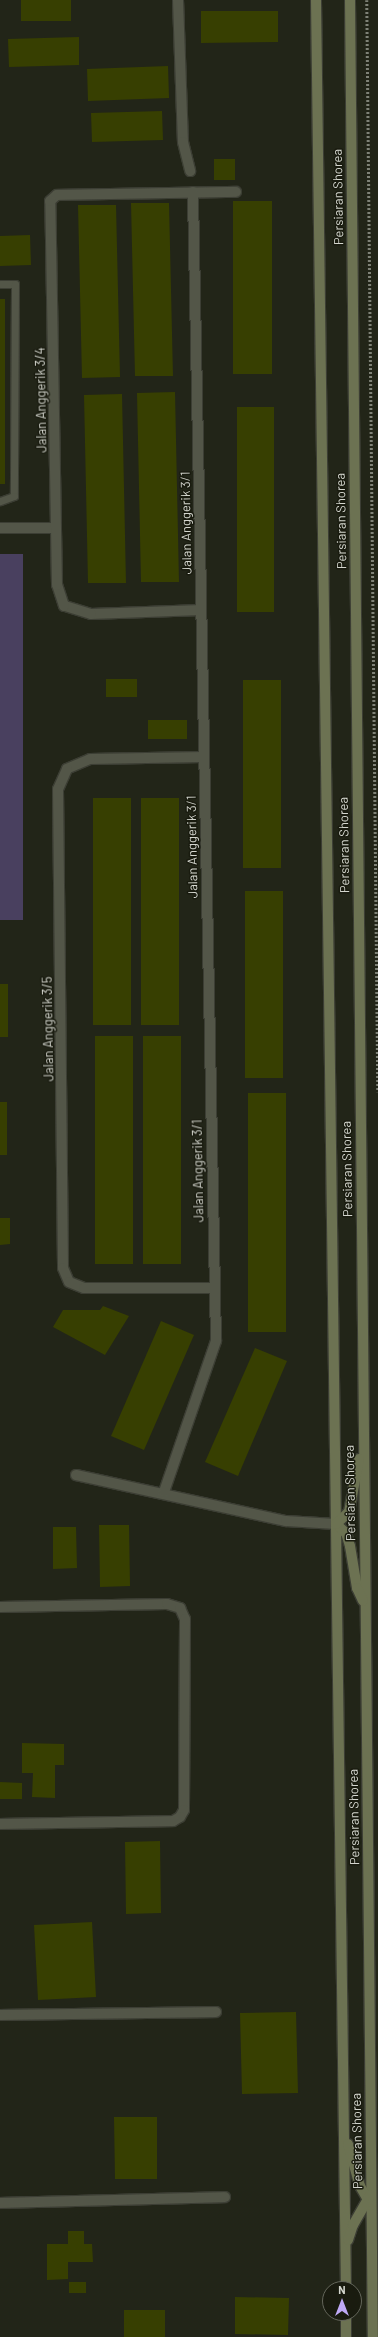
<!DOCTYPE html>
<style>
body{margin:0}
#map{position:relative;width:378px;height:2337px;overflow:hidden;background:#222518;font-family:Barlow,sans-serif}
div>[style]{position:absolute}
.green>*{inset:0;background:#49405f}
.building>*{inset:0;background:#373f01}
.path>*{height:2.5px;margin-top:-1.25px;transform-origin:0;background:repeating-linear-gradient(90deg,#7f8277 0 2px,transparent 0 4px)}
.roads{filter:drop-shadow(1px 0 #3c3e34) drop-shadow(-1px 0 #3c3e34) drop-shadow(0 1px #3c3e34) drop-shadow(0 -1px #3c3e34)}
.lane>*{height:7px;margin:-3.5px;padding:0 3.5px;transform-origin:3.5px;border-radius:3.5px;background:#535648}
.street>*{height:10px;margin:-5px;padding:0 5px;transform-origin:5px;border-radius:5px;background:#535648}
.secondary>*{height:10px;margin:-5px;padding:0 5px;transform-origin:5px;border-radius:5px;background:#6c7252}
span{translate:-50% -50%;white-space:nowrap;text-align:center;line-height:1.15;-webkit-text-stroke:3px #191b0f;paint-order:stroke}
.street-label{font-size:13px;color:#d4d6ce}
.north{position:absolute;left:322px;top:2281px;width:40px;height:40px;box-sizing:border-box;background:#191b0f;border:1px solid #64665b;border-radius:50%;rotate:0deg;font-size:11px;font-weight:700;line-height:16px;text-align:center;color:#d4d6ce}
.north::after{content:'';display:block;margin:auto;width:14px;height:18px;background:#bea9f5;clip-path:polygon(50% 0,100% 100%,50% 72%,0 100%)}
</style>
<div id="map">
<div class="green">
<i style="clip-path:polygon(0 554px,23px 554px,23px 920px,0 920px)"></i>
</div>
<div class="building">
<i style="clip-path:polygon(21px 0,71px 0,71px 21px,21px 21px)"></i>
<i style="clip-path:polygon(201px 11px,278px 11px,278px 42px,201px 43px)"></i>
<i style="clip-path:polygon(79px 37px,79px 65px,9px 67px,8px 39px)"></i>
<i style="clip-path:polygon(168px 66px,169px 98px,88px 101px,87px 69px)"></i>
<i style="clip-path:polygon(162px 111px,163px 140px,92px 142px,91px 113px)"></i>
<i style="clip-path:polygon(214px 159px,235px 159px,235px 180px,214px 180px)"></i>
<i style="clip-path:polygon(233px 201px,272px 201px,272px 374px,233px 374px)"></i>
<i style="clip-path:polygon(131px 203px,169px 203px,173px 376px,135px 376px)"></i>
<i style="clip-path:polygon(78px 205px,116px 205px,120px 377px,82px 378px)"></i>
<i style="clip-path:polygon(30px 235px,31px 265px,0 266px,0 236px)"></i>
<i style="clip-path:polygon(0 299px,5px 299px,5px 484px,0 484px)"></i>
<i style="clip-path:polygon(175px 392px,179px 582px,141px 582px,137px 393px)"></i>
<i style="clip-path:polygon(122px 394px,126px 583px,88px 583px,84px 395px)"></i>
<i style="clip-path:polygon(237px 407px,274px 407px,274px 612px,237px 612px)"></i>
<i style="clip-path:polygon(106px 679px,137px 679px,137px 697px,106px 697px)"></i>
<i style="clip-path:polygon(243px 680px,281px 680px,281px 868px,243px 868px)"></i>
<i style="clip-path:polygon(148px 720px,187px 720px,187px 739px,148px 739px)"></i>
<i style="clip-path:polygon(93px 798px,131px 798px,131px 1025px,93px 1025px)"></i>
<i style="clip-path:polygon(141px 798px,179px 798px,179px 1025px,141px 1025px)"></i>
<i style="clip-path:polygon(245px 891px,283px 891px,283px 1078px,245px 1078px)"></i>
<i style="clip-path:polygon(0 984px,8px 984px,8px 1037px,0 1037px)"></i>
<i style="clip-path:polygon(95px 1036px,133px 1036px,133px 1264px,95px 1264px)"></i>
<i style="clip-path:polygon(143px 1036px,181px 1036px,181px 1264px,143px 1264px)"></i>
<i style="clip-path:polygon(248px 1093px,286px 1093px,286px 1332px,248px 1332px)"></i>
<i style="clip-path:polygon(0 1102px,7px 1102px,7px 1155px,0 1155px)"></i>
<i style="clip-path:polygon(0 1218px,10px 1218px,10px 1244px,0 1245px)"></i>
<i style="clip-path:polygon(103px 1306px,129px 1316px,105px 1355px,53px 1327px,63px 1310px,100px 1310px)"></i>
<i style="clip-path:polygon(161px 1321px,194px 1335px,144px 1450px,111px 1436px)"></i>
<i style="clip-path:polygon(255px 1348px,287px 1361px,238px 1476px,205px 1462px)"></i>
<i style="clip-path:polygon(99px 1525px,129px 1525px,130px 1586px,100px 1587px)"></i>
<i style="clip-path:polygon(53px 1527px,76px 1527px,77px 1568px,53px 1569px)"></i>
<i style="clip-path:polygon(22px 1743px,64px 1744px,64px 1765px,55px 1765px,55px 1798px,32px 1797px,33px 1773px,22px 1773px)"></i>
<i style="clip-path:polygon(0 1782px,22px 1783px,22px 1799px,0 1799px)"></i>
<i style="clip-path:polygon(160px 1841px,161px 1913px,126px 1914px,125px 1842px)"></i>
<i style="clip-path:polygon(92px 1922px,96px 1997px,38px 2000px,34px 1925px)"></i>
<i style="clip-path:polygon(296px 2012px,298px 2093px,242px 2094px,240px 2013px)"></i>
<i style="clip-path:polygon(114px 2117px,157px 2117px,157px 2179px,115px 2179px)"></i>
<i style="clip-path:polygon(68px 2231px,84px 2231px,84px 2244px,92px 2244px,93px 2262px,68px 2262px,68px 2279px,47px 2280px,47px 2244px,68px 2244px)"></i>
<i style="clip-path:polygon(69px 2282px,86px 2282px,86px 2293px,69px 2293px)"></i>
<i style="clip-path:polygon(235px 2297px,289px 2298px,288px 2335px,235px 2334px)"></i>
<i style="clip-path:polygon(124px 2310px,165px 2310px,165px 2337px,124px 2337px)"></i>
</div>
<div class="path">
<i style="left:367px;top:0;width:1092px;rotate:89.42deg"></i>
</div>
<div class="roads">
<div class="lane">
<i style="left:0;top:284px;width:15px"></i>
<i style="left:15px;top:284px;width:212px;rotate:90.3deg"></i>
<i style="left:14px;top:496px;width:15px;rotate:160deg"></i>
</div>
<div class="street">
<i style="left:178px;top:0;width:142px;rotate:88deg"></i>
<i style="left:183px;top:142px;width:30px;rotate:76deg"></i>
<i style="left:0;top:528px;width:56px"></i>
<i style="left:201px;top:610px;width:110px;rotate:177.9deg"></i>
<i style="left:91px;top:614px;width:28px;rotate:-163deg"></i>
<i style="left:64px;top:606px;width:22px;rotate:-108deg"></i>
<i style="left:57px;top:585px;width:384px;rotate:-91deg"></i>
<i style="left:50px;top:201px;width:9px;rotate:-41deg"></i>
<i style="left:57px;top:195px;width:179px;rotate:-1deg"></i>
<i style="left:203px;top:757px;width:113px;rotate:179deg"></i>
<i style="left:90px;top:759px;width:25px;rotate:157deg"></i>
<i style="left:67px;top:769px;width:22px;rotate:114deg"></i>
<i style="left:58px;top:789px;width:479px;rotate:89.4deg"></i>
<i style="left:63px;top:1268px;width:15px;rotate:67deg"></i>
<i style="left:69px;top:1282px;width:16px;rotate:22deg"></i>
<i style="left:84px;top:1288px;width:129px"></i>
<i style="left:76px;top:1475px;width:215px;rotate:12.4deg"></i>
<i style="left:286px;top:1521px;width:50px;rotate:3.4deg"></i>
<i style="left:164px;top:1492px;width:160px;rotate:-71deg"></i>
<i style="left:216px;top:1341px;width:1149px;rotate:-91.15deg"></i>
<i style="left:0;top:1607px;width:167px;rotate:-1deg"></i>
<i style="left:167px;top:1604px;width:14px;rotate:17deg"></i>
<i style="left:180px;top:1608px;width:12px;rotate:66deg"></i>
<i style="left:185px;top:1619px;width:191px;rotate:90.3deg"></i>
<i style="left:184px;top:1810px;width:8px;rotate:120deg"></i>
<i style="left:180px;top:1817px;width:8px;rotate:150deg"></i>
<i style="left:173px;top:1821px;width:173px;rotate:179deg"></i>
<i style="left:0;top:2015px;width:216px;rotate:-0.8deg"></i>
<i style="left:0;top:2203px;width:225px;rotate:-1.5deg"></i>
</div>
<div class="secondary">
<i style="left:316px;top:0;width:2289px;rotate:89.25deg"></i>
<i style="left:350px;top:0;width:2337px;rotate:89.44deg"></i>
<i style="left:336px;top:1524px;width:13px;rotate:42deg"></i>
<i style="left:346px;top:1533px;width:14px;rotate:73deg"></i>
<i style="left:350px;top:1546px;width:43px;rotate:80.5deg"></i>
<i style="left:357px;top:1588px;width:14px;rotate:65deg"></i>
<i style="left:336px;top:1524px;width:18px;rotate:-43deg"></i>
<i style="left:349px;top:1512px;width:54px;rotate:-79.3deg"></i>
<i style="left:348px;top:2144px;width:44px;rotate:74.1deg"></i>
<i style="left:360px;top:2186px;width:22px;rotate:60deg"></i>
<i style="left:348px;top:2240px;width:16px;rotate:-72deg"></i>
<i style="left:353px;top:2225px;width:34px;rotate:-60deg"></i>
<i style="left:346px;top:2313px;width:24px;rotate:90deg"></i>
</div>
</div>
<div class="street-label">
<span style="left:338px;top:197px;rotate:-91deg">Persiaran Shorea</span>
<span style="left:41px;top:400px;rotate:-91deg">Jalan Anggerik 3/4</span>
<span style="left:341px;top:521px;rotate:-91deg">Persiaran Shorea</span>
<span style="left:186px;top:523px;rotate:-91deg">Jalan Anggerik 3/1</span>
<span style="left:344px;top:845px;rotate:-91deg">Persiaran Shorea</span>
<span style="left:192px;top:847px;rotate:-91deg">Jalan Anggerik 3/1</span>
<span style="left:48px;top:1029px;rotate:-91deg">Jalan Anggerik 3/5</span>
<span style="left:347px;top:1169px;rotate:-91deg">Persiaran Shorea</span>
<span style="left:198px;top:1171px;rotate:-91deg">Jalan Anggerik 3/1</span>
<span style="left:350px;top:1493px;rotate:-91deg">Persiaran Shorea</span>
<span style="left:354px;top:1817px;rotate:-91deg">Persiaran Shorea</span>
<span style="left:357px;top:2141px;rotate:-91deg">Persiaran Shorea</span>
</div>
<div class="north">N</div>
</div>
